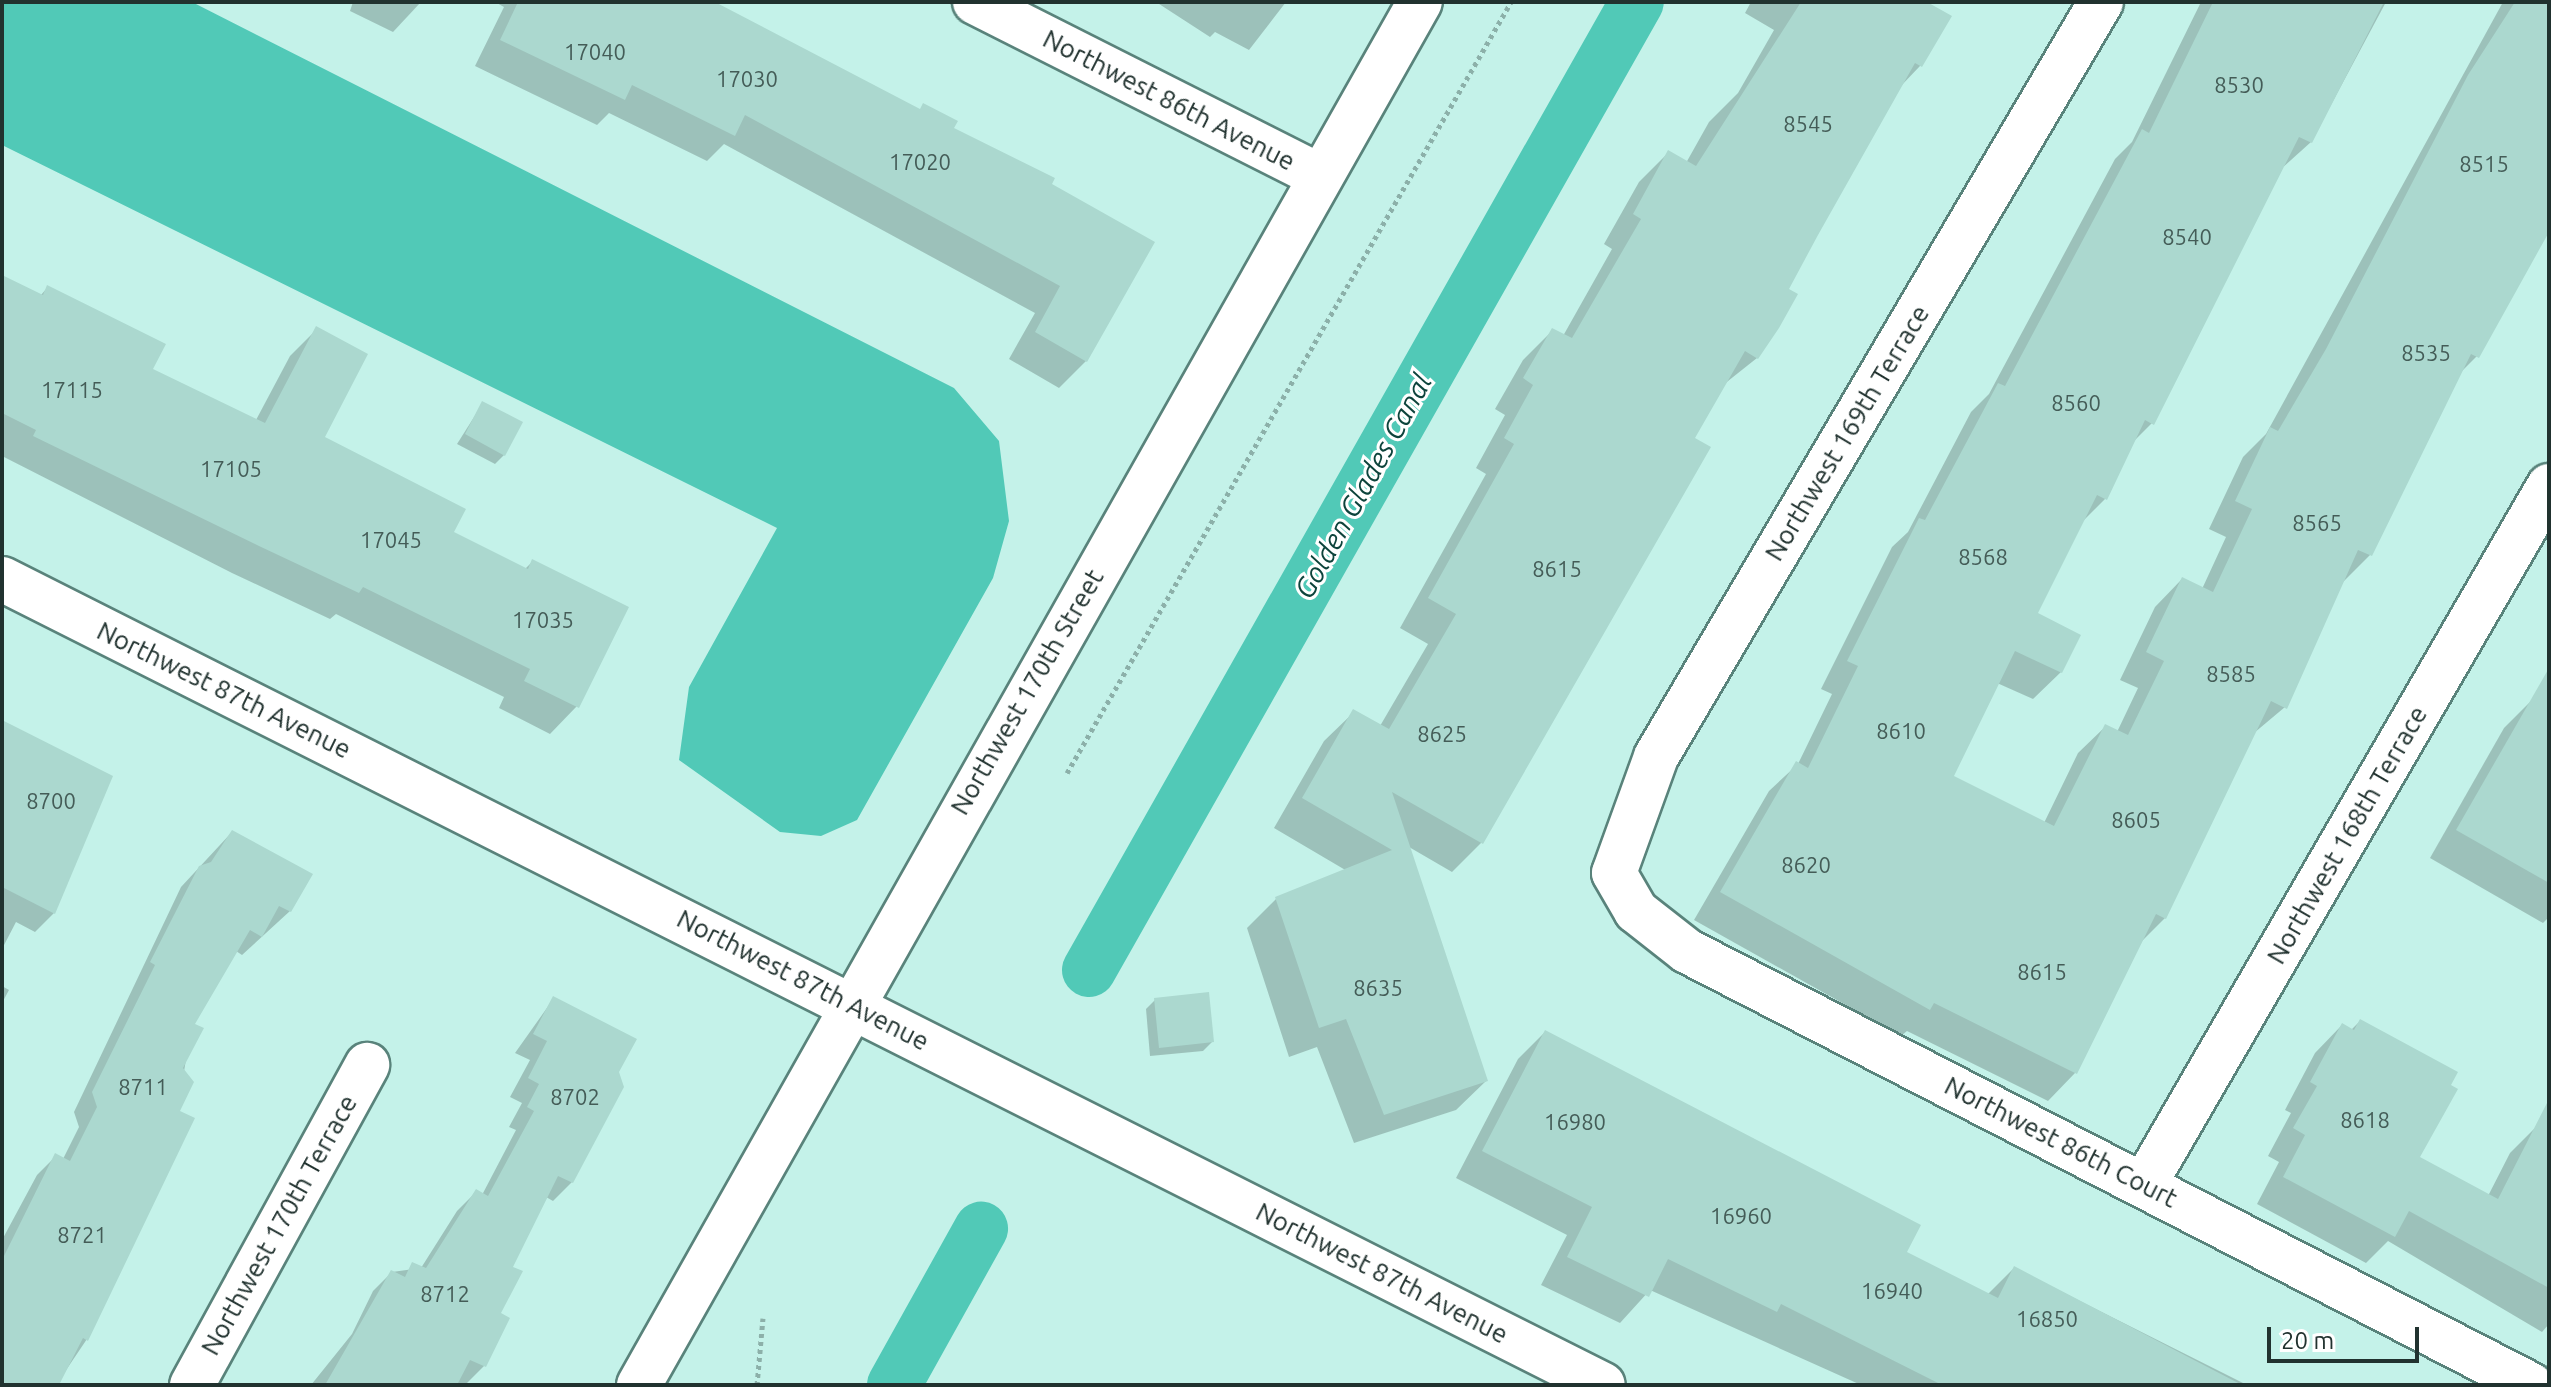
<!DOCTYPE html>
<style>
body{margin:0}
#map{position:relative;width:2551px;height:1387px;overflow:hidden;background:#c4f2e9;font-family:Ubuntu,sans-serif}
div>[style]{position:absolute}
.water>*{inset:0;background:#51c9b7}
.shadow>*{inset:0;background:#0003}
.canal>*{height:54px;margin:-27px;padding:0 27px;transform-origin:27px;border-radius:27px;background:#51c9b7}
.building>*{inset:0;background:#abd8cf}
.path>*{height:5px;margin-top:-2.5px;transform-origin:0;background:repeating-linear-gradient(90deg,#8cb0a9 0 4px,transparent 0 8px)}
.roads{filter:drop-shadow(2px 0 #59837b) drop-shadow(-2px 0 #59837b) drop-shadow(0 2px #59837b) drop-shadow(0 -2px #59837b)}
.minor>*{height:44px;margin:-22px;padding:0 22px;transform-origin:22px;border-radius:22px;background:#fff}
span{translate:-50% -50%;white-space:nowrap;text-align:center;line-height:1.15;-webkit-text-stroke:6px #fff;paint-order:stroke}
.number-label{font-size:22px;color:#445c57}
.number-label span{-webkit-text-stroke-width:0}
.street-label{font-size:26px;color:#21322f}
.water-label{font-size:28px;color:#0d443c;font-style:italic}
.frame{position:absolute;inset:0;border:4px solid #21322f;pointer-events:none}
.scale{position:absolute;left:2267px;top:1327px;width:152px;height:36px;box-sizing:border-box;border:4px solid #21322f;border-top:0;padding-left:10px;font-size:24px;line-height:28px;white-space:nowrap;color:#21322f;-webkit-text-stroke:6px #fff;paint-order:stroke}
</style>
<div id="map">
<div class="water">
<i style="clip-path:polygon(2px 2px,192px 2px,954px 388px,999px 441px,1009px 521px,993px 578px,857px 820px,821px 836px,780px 832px,679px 760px,689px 687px,777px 528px,2px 145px)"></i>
</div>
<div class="shadow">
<i style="clip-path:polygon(353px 2px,421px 2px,393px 32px,350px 11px)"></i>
<i style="clip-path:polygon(495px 2px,710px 2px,1049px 185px,1086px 361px,1059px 388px,1009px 359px,1035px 313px,724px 144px,707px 161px,609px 113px,597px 125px,475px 66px,504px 7px)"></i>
<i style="clip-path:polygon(1156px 2px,1286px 2px,1249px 50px,1215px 32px,1210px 37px)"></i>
<i style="clip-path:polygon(1751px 2px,1930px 2px,1920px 66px,1899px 88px,1786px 289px,1757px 358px,1723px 385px,1692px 439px,1481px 843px,1452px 872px,1409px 847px,1486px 1081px,1456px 1110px,1354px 1143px,1317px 1047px,1289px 1057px,1247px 928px,1276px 899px,1347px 871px,1274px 828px,1324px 741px,1354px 712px,1380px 726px,1428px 644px,1400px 628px,1486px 474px,1476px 468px,1505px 415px,1495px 409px,1523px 360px,1553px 330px,1563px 336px,1612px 249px,1604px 244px,1639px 182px,1668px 153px,1686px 163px,1709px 122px,1738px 93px,1774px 30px,1745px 13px)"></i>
<i style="clip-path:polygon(2201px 2px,2386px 2px,2311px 142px,2281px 169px,2152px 423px,2132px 443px,2105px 499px,2080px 524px,2035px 614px,2061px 672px,2033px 699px,1997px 683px,1951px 777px,2044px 823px,2078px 753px,2106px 726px,2117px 732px,2138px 688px,2120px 680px,2155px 607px,2182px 579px,2202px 589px,2226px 537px,2209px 529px,2243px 457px,2266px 434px,2503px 2px,2549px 2px,2549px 228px,2477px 356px,2458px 375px,2370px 555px,2343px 582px,2285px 707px,2254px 733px,2165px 918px,2140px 943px,2075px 1073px,2048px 1101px,1907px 1031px,1901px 1036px,1694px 920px,1769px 791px,1798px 764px,1832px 694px,1821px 689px,1892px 547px,1908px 532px,1971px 412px,1989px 394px,2115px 159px,2132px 142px)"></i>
<i style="clip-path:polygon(2px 277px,40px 296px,48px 287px,151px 370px,256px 420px,290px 356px,317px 329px,322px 438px,451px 533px,525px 569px,533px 561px,577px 706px,550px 734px,499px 708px,504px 697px,336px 614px,330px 619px,232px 573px,2px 456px)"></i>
<i style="clip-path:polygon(483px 403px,504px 455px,495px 464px,457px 444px)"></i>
<i style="clip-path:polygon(2532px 700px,2549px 710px,2549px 917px,2543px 923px,2430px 858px,2504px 728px)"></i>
<i style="clip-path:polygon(2px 722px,54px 913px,35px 932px,16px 922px,2px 949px)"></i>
<i style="clip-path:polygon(232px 832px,290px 911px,242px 955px,236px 951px,192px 1025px,177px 1112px,87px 1339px,56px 1385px,2px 1385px,2px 1240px,37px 1175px,56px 1156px,63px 1159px,79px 1127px,74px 1112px,181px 887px)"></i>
<i style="clip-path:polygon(2px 986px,9px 990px,2px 1003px)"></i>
<i style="clip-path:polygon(554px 998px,617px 1072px,572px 1182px,553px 1201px,546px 1197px,511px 1268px,499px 1314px,508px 1319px,484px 1366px,465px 1385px,311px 1385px,352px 1334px,373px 1291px,392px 1272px,421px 1268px,457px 1211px,476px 1192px,482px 1195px,516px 1130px,509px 1127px,522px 1103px,510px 1097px,530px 1060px,515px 1053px)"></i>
<i style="clip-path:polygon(1155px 1000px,1212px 1042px,1203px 1051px,1150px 1056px,1146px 1009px)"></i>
<i style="clip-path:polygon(2360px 1021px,2417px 1158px,2488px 1196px,2510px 1153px,2537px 1126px,2549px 1132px,2549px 1324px,2542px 1332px,2388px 1241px,2366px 1263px,2257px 1204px,2279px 1162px,2268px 1156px,2291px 1113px,2285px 1110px,2315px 1053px,2342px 1025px,2351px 1030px)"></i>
<i style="clip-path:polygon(1545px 1032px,1904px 1253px,1987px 1295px,2014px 1268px,2247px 1385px,1861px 1385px,1650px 1290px,1620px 1323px,1541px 1285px,1567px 1235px,1456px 1178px,1518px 1059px)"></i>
</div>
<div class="canal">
<i style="left:1089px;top:970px;width:1112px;rotate:-60.49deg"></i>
<i style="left:894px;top:1385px;width:179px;rotate:-60.9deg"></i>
</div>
<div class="building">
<i style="clip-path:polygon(518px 2px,715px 2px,920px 109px,923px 103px,958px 121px,954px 128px,1055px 178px,1052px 184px,1155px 242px,1087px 362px,1035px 332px,1060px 286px,745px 115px,735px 136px,632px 85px,625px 100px,500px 40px)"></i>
<i style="clip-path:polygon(1801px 2px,1927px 2px,1952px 16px,1922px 67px,1915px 63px,1818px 235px,1789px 289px,1798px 294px,1779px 328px,1758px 359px,1745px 351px,1695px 438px,1711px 447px,1483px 844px,1392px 792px,1488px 1081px,1384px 1115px,1346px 1019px,1319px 1028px,1275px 897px,1392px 850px,1302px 798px,1353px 709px,1389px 729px,1456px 614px,1428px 598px,1514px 444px,1504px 438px,1533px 385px,1523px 378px,1552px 328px,1572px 338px,1641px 219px,1633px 214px,1668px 150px,1696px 166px)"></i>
<i style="clip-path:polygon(2213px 2px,2384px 2px,2312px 143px,2299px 137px,2154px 425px,2145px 420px,2107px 500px,2097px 495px,2038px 613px,2081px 635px,2062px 673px,2015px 651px,1954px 776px,2054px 826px,2105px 724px,2128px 735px,2164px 661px,2146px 652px,2182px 577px,2213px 592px,2252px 509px,2235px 501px,2270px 427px,2278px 431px,2326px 349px,2468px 75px,2515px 2px,2549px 2px,2549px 232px,2479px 358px,2471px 354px,2372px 556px,2358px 550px,2287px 709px,2271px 701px,2166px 919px,2156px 914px,2077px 1074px,1934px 1003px,1930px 1010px,1720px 892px,1796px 761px,1808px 768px,1858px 666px,1847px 661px,1919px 518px,1925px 520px,1998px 383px,2005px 386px,2142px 129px,2149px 133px)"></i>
<i style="clip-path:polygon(2px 275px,43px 295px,47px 285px,166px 344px,153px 369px,265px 423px,316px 326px,368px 354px,325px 437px,466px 509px,454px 532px,528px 569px,532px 559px,629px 607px,579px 708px,524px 681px,530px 669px,363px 587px,359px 593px,259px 546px,33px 436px,36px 430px,2px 413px)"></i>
<i style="clip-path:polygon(482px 401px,523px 422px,505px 456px,465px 434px)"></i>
<i style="clip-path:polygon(2549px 668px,2549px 883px,2456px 830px)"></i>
<i style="clip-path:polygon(2px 720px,113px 776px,55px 914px,2px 887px)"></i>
<i style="clip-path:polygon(232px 830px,313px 874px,291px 912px,279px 906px,262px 937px,250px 930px,195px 1024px,204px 1028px,183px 1068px,194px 1082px,180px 1111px,195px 1118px,88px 1341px,83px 1338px,59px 1385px,2px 1385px,2px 1260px,55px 1153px,70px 1161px,97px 1107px,92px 1092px,155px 965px,150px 962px,199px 866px,211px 862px)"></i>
<i style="clip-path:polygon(1209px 992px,1214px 1042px,1159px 1048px,1154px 998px)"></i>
<i style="clip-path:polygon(553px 996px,637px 1039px,619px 1072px,624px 1087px,573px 1183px,558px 1176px,513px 1267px,523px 1271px,501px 1313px,510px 1318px,486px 1367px,470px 1360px,457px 1385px,325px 1385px,391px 1270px,405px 1277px,412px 1262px,426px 1268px,476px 1189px,488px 1196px,534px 1111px,527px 1107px,539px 1084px,528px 1078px,547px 1041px,533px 1034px)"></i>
<i style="clip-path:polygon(2360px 1019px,2458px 1072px,2451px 1085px,2458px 1089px,2420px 1157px,2498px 1199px,2549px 1099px,2549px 1288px,2409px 1211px,2395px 1237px,2283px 1177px,2305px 1135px,2293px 1128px,2317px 1086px,2310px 1082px,2342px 1023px,2354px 1030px)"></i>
<i style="clip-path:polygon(1545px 1030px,1921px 1225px,1907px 1252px,1998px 1298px,2014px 1266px,2242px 1385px,1942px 1385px,1781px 1304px,1777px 1312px,1668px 1259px,1649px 1297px,1567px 1257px,1592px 1207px,1482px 1151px)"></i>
</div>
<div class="path">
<i style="left:1067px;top:773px;width:890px;rotate:-60.06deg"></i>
<i style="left:757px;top:1385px;width:67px;rotate:-84.9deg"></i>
</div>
<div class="roads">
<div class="minor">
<i style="left:975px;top:2px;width:386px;rotate:26.8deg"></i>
<i style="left:2101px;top:2px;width:876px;rotate:120.52deg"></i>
<i style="left:1656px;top:757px;width:123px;rotate:109.9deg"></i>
<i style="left:1614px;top:873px;width:44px;rotate:59.9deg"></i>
<i style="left:1636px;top:911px;width:65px;rotate:38.1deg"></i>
<i style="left:1687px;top:951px;width:949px;rotate:27.21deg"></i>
<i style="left:2px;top:579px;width:1792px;rotate:26.72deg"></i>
<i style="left:2144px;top:1185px;width:808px;rotate:-59.91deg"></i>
<i style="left:192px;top:1385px;width:365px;rotate:-61.3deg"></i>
<i style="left:639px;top:1385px;width:1588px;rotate:-60.55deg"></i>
</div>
</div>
<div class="number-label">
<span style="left:595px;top:52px">17040</span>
<span style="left:747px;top:79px">17030</span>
<span style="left:2239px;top:85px">8530</span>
<span style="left:1808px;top:124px">8545</span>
<span style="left:920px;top:162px">17020</span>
<span style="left:2484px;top:164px">8515</span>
<span style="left:2187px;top:237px">8540</span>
<span style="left:2426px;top:353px">8535</span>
<span style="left:72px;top:390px">17115</span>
<span style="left:2076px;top:403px">8560</span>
<span style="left:231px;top:469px">17105</span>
<span style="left:2317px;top:523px">8565</span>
<span style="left:391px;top:540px">17045</span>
<span style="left:1983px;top:557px">8568</span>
<span style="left:1557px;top:569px">8615</span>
<span style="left:543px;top:620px">17035</span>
<span style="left:2231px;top:674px">8585</span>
<span style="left:1901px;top:731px">8610</span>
<span style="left:1442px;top:734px">8625</span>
<span style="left:51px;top:801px">8700</span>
<span style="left:2136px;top:820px">8605</span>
<span style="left:1806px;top:865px">8620</span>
<span style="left:2042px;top:972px">8615</span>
<span style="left:1378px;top:988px">8635</span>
<span style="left:143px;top:1087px">8711</span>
<span style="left:575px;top:1097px">8702</span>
<span style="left:2365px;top:1120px">8618</span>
<span style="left:1575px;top:1122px">16980</span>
<span style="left:1741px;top:1216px">16960</span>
<span style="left:82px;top:1235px">8721</span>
<span style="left:1892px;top:1291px">16940</span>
<span style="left:445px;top:1294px">8712</span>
<span style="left:2047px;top:1319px">16850</span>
</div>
<div class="street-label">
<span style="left:1169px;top:100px;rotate:27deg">Northwest 86th Avenue</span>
<span style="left:1847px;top:433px;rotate:-59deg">Northwest 169th Terrace</span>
<span style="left:224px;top:690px;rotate:26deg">Northwest 87th Avenue</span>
<span style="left:1027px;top:692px;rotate:-60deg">Northwest 170th Street</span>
<span style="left:2347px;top:835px;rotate:-60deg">Northwest 168th Terrace</span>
<span style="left:803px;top:980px;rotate:27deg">Northwest 87th Avenue</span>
<span style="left:2061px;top:1142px;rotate:27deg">Northwest 86th Court</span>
<span style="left:279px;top:1225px;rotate:-61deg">Northwest 170th Terrace</span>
<span style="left:1382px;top:1273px;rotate:27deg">Northwest 87th Avenue</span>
</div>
<div class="water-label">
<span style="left:1363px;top:486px;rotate:-61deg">Golden Glades Canal</span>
</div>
<div class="frame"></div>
<div class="scale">20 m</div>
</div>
